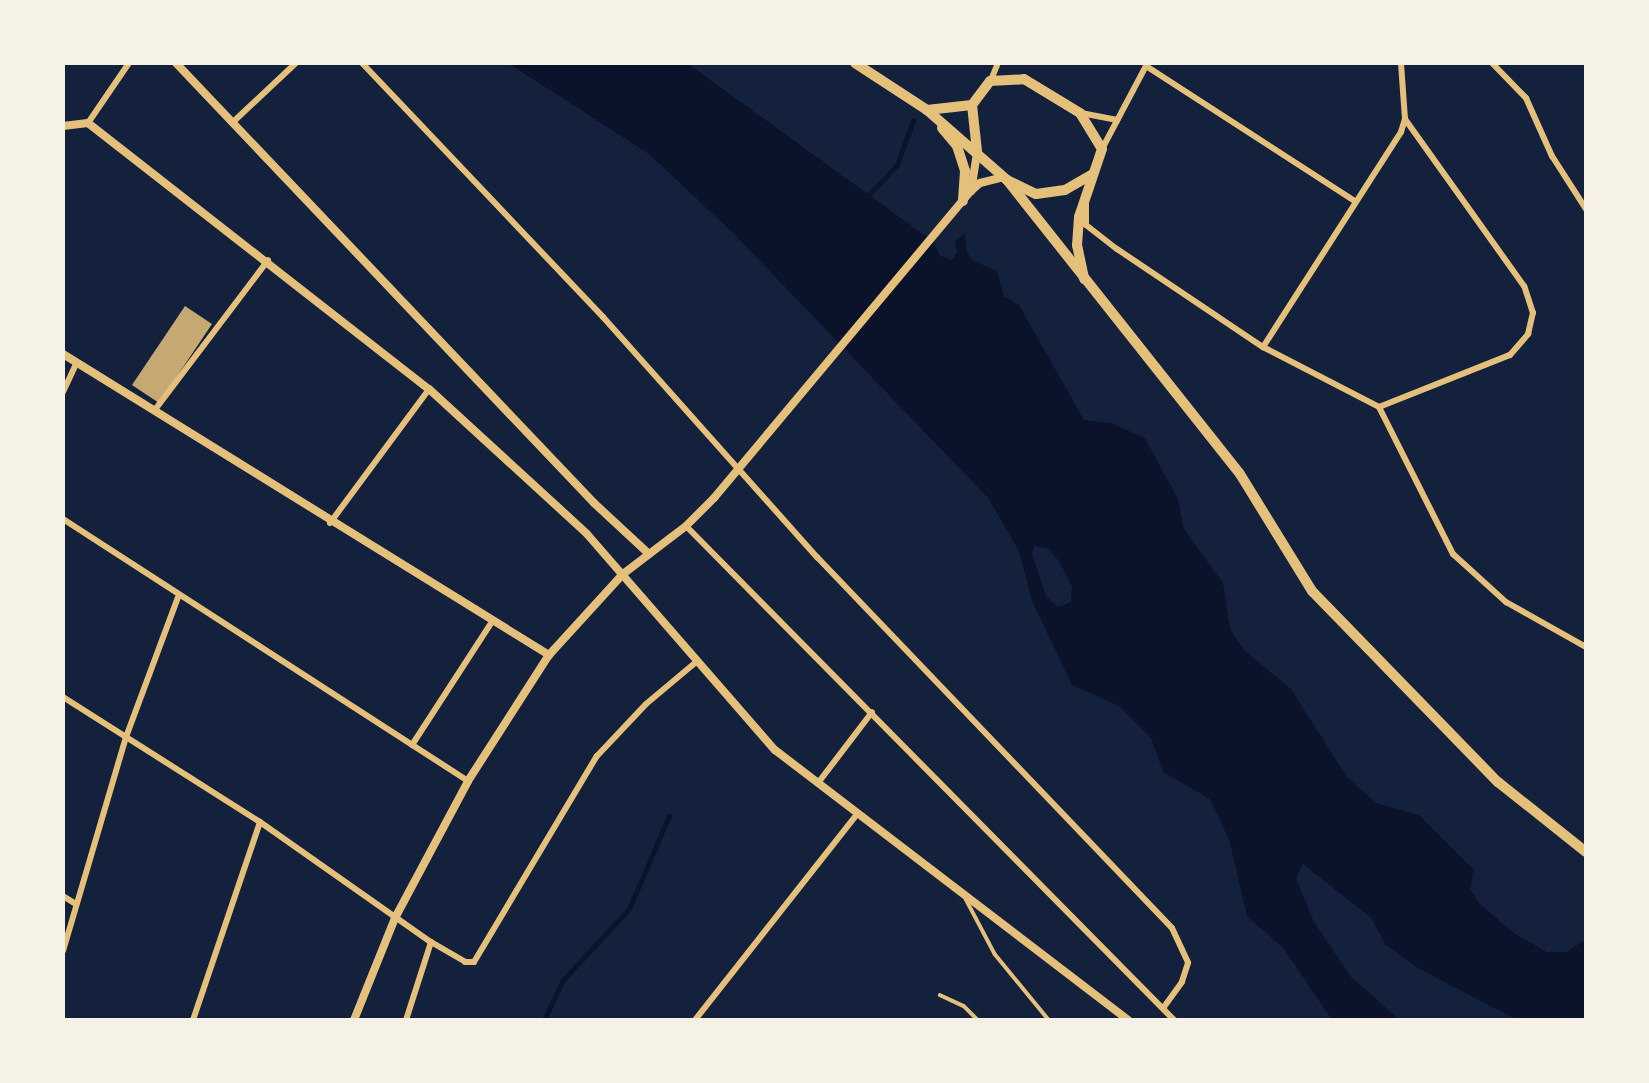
<!DOCTYPE html>
<style>
body{margin:0}
#map{position:relative;width:1649px;height:1083px;overflow:hidden;background:#14213d;font-family:"Public Sans",sans-serif}
div>[style]{position:absolute}
.water>*{inset:0;background:#0b132b}
.stream>*{height:4.5px;margin:-2.25px;padding:0 2.25px;transform-origin:2.25px;border-radius:2.25px;background:#0b132b}
.building>*{inset:0;background:#c6a872}
.service>*{height:3.5px;margin:-1.75px;padding:0 1.75px;transform-origin:1.75px;border-radius:1.75px;background:#e5c07b}
.minor>*{height:6px;margin:-3px;padding:0 3px;transform-origin:3px;border-radius:3px;background:#e5c07b}
.tertiary>*{height:8px;margin:-4px;padding:0 4px;transform-origin:4px;border-radius:4px;background:#e5c07b}
.primary>*{height:10px;margin:-5px;padding:0 5px;transform-origin:5px;border-radius:5px;background:#e5c07b}
span{translate:-50% -50%;white-space:nowrap;text-align:center;line-height:1.15;-webkit-text-stroke:7px #f6f1e7;paint-order:stroke}
.frame{position:absolute;inset:0;border:65px solid #f6f1e7;pointer-events:none}
</style>
<div id="map">
<div class="water">
<i style="clip-path:polygon(evenodd,508px 63px,687px 63px,934px 242px,939px 255px,951px 260px,957px 253px,955px 241px,965px 233px,967px 252px,972px 260px,997px 271px,1004px 296px,1019px 305px,1084px 420px,1111px 423px,1145px 438px,1178px 499px,1184px 529px,1223px 583px,1230px 629px,1244px 650px,1291px 689px,1347px 777px,1376px 803px,1419px 815px,1474px 870px,1470px 889px,1480px 904px,1515px 934px,1547px 952px,1567px 952px,1586px 939px,1586px 1020px,1517px 1020px,1416px 967px,1386px 945px,1371px 918px,1303px 864px,1296px 879px,1314px 922px,1351px 977px,1400px 1020px,1332px 1020px,1284px 949px,1247px 916px,1229px 839px,1210px 799px,1163px 772px,1151px 738px,1119px 706px,1072px 685px,1032px 601px,1019px 551px,988px 498px,733px 233px,649px 154px,508px 63px,1034px 546px,1047px 548px,1059px 561px,1072px 587px,1071px 602px,1058px 607px,1046px 596px,1032px 554px,1034px 546px)"></i>
</div>
<div class="stream">
<i style="left:865px;top:199px;width:47px;rotate:-46.7deg"></i>
<i style="left:897px;top:165px;width:47px;rotate:-70deg"></i>
<i style="left:544px;top:1020px;width:44px;rotate:-64.6deg"></i>
<i style="left:563px;top:980px;width:97px;rotate:-47.1deg"></i>
<i style="left:629px;top:909px;width:101px;rotate:-66.7deg"></i>
</div>
<div class="building">
<i style="clip-path:polygon(185px 306px,212px 324px,159px 403px,132px 385px)"></i>
</div>
<div class="service">
<i style="left:966px;top:899px;width:62px;rotate:62.2deg"></i>
<i style="left:995px;top:954px;width:85px;rotate:50.7deg"></i>
<i style="left:940px;top:995px;width:26px;rotate:25deg"></i>
<i style="left:964px;top:1006px;width:20px;rotate:45deg"></i>
</div>
<div class="minor">
<i style="left:362px;top:63px;width:350px;rotate:46.5deg"></i>
<i style="left:603px;top:317px;width:322px;rotate:48.3deg"></i>
<i style="left:817px;top:557px;width:513px;rotate:46.26deg"></i>
<i style="left:1172px;top:928px;width:38px;rotate:65deg"></i>
<i style="left:1188px;top:963px;width:20px;rotate:108deg"></i>
<i style="left:1182px;top:982px;width:32px;rotate:126deg"></i>
<i style="left:1492px;top:63px;width:49px;rotate:45.8deg"></i>
<i style="left:1526px;top:98px;width:64px;rotate:65.9deg"></i>
<i style="left:1552px;top:156px;width:63px;rotate:57.3deg"></i>
<i style="left:1146px;top:66px;width:249px;rotate:32.9deg"></i>
<i style="left:991px;top:80px;width:18px;rotate:-68deg"></i>
<i style="left:1081px;top:113px;width:37px;rotate:11deg"></i>
<i style="left:88px;top:123px;width:73px;rotate:-55.7deg"></i>
<i style="left:232px;top:123px;width:88px;rotate:-43.2deg"></i>
<i style="left:1102px;top:149px;width:96px;rotate:-62.1deg"></i>
<i style="left:1086px;top:205px;width:20px;rotate:90deg"></i>
<i style="left:1086px;top:225px;width:39px;rotate:38deg"></i>
<i style="left:1117px;top:249px;width:176px;rotate:33.9deg"></i>
<i style="left:1263px;top:347px;width:131px;rotate:27.3deg"></i>
<i style="left:1379px;top:407px;width:165px;rotate:63.3deg"></i>
<i style="left:1453px;top:554px;width:72px;rotate:42.2deg"></i>
<i style="left:1506px;top:602px;width:92px;rotate:29.4deg"></i>
<i style="left:1263px;top:347px;width:255px;rotate:-57.3deg"></i>
<i style="left:1401px;top:132px;width:14px;rotate:-73deg"></i>
<i style="left:1405px;top:119px;width:56px;rotate:-94.1deg"></i>
<i style="left:63px;top:392px;width:33px;rotate:-65deg"></i>
<i style="left:1379px;top:407px;width:141px;rotate:-21.7deg"></i>
<i style="left:1510px;top:355px;width:28px;rotate:-49deg"></i>
<i style="left:1528px;top:334px;width:22px;rotate:-77deg"></i>
<i style="left:1533px;top:313px;width:28px;rotate:-108deg"></i>
<i style="left:1524px;top:286px;width:205px;rotate:-125.5deg"></i>
<i style="left:154px;top:411px;width:189px;rotate:-52.9deg"></i>
<i style="left:63px;top:519px;width:482px;rotate:32.9deg"></i>
<i style="left:330px;top:523px;width:167px;rotate:-53.5deg"></i>
<i style="left:686px;top:526px;width:694px;rotate:45.35deg"></i>
<i style="left:63px;top:697px;width:233px;rotate:32.4deg"></i>
<i style="left:260px;top:822px;width:209px;rotate:35.1deg"></i>
<i style="left:431px;top:942px;width:39px;rotate:30deg"></i>
<i style="left:465px;top:962px;width:9px"></i>
<i style="left:474px;top:962px;width:240px;rotate:-59.2deg"></i>
<i style="left:597px;top:756px;width:71px;rotate:-46.7deg"></i>
<i style="left:646px;top:704px;width:65px;rotate:-40deg"></i>
<i style="left:412px;top:745px;width:147px;rotate:-57deg"></i>
<i style="left:818px;top:783px;width:89px;rotate:-52.7deg"></i>
<i style="left:63px;top:896px;width:13px;rotate:32deg"></i>
<i style="left:63px;top:951px;width:223px;rotate:-73.6deg"></i>
<i style="left:126px;top:737px;width:149px;rotate:-69.6deg"></i>
<i style="left:193px;top:1020px;width:209px;rotate:-71.3deg"></i>
<i style="left:406px;top:1020px;width:82px;rotate:-72.2deg"></i>
<i style="left:695px;top:1020px;width:263px;rotate:-51.8deg"></i>
</div>
<div class="tertiary">
<i style="left:176px;top:63px;width:607px;rotate:46.47deg"></i>
<i style="left:594px;top:503px;width:75px;rotate:42.8deg"></i>
<i style="left:63px;top:126px;width:25px;rotate:-7deg"></i>
<i style="left:88px;top:123px;width:432px;rotate:38deg"></i>
<i style="left:429px;top:389px;width:214px;rotate:42.5deg"></i>
<i style="left:587px;top:534px;width:286px;rotate:49deg"></i>
<i style="left:775px;top:750px;width:444px;rotate:37.4deg"></i>
<i style="left:971px;top:191px;width:38px;rotate:-81deg"></i>
<i style="left:63px;top:354px;width:572px;rotate:31.77deg"></i>
<i style="left:354px;top:1020px;width:110px;rotate:-68.1deg"></i>
<i style="left:395px;top:918px;width:155px;rotate:-61.9deg"></i>
<i style="left:468px;top:781px;width:150px;rotate:-57.3deg"></i>
<i style="left:549px;top:655px;width:110px;rotate:-47.6deg"></i>
<i style="left:623px;top:574px;width:79px;rotate:-37.3deg"></i>
<i style="left:686px;top:526px;width:40px;rotate:-45deg"></i>
<i style="left:714px;top:498px;width:400px;rotate:-50.1deg"></i>
<i style="left:971px;top:191px;width:12px;rotate:-42deg"></i>
<i style="left:980px;top:183px;width:25px;rotate:-14deg"></i>
</div>
<div class="primary">
<i style="left:855px;top:63px;width:86px;rotate:33.1deg"></i>
<i style="left:927px;top:110px;width:106px;rotate:41.2deg"></i>
<i style="left:1007px;top:180px;width:32px;rotate:26deg"></i>
<i style="left:1036px;top:194px;width:29px;rotate:-8deg"></i>
<i style="left:1065px;top:190px;width:32px;rotate:-30deg"></i>
<i style="left:927px;top:110px;width:45px;rotate:-6.3deg"></i>
<i style="left:942px;top:128px;width:23px;rotate:50deg"></i>
<i style="left:957px;top:146px;width:26px;rotate:72deg"></i>
<i style="left:965px;top:171px;width:30px;rotate:94deg"></i>
<i style="left:977px;top:151px;width:46px;rotate:-96.2deg"></i>
<i style="left:972px;top:105px;width:30px;rotate:-53deg"></i>
<i style="left:990px;top:81px;width:34px;rotate:-3deg"></i>
<i style="left:1024px;top:79px;width:66px;rotate:31.3deg"></i>
<i style="left:1080px;top:113px;width:42px;rotate:58.6deg"></i>
<i style="left:1102px;top:149px;width:72px;rotate:108.7deg"></i>
<i style="left:1079px;top:217px;width:28px;rotate:94deg"></i>
<i style="left:1077px;top:245px;width:35px;rotate:78deg"></i>
<i style="left:1007px;top:180px;width:375px;rotate:51.6deg"></i>
<i style="left:1240px;top:474px;width:137px;rotate:58.4deg"></i>
<i style="left:1312px;top:591px;width:267px;rotate:45.8deg"></i>
<i style="left:1498px;top:782px;width:112px;rotate:38.5deg"></i>
</div>
<div class="frame"></div>
</div>
